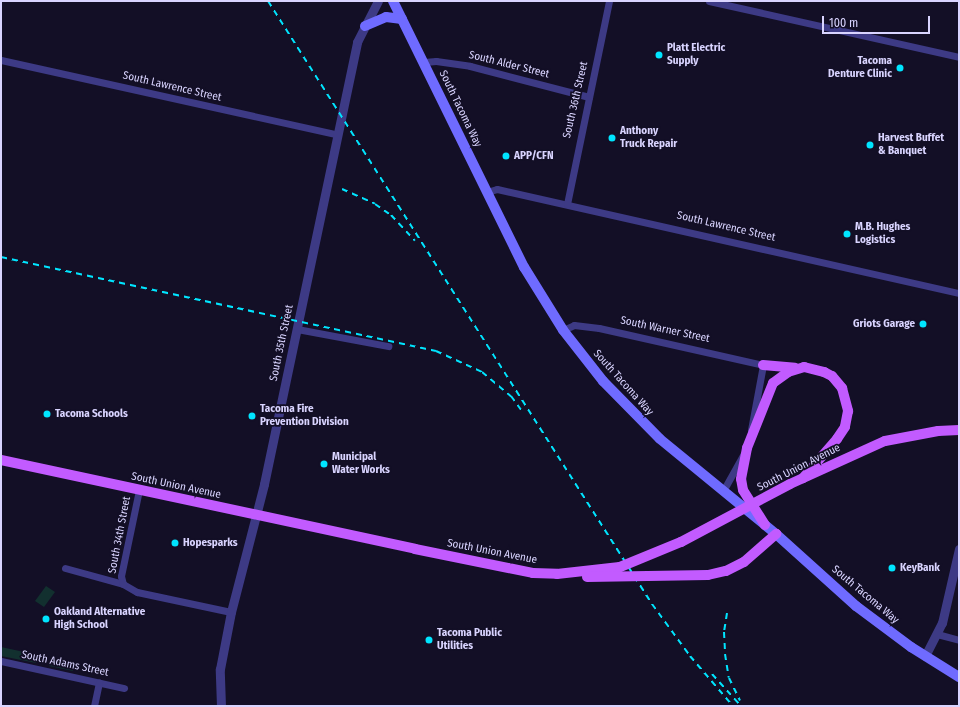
<!DOCTYPE html>
<style>
body{margin:0}
#map{position:relative;width:960px;height:707px;overflow:hidden;background:#130f26;font-family:"Fira Sans Condensed",sans-serif}
div>[style]{position:absolute}
.green>*{inset:0;background:#12302f}
.minor>*{height:7px;margin:-3.5px;padding:0 3.5px;transform-origin:3.5px;border-radius:3.5px;background:#3d3a85}
.tertiary>*{height:9px;margin:-4.5px;padding:0 4.5px;transform-origin:4.5px;border-radius:4.5px;background:#3d3a85}
.secondary>*{height:10px;margin:-5px;padding:0 5px;transform-origin:5px;border-radius:5px;background:#6f6bff}
.primary>*{height:10px;margin:-5px;padding:0 5px;transform-origin:5px;border-radius:5px;background:#c25bff}
.rail>*{height:2px;margin-top:-1px;transform-origin:0;background:repeating-linear-gradient(90deg,#00e5ff 0 6px,transparent 0 11px)}
.primary-bridge>*{height:10px;margin:-5px;padding:0 5px;transform-origin:5px;border-radius:5px;background:#c25bff}
.dots>*{width:11px;height:11px;translate:-50% -50%;box-sizing:border-box;border:2px solid #130f26;border-radius:50%}
span{translate:-50% -50%;white-space:nowrap;text-align:center;line-height:1.15;-webkit-text-stroke:3.5px #130f26;paint-order:stroke}
.poi-label{font-size:11px;color:#d9d4ff;font-weight:700}
.left{translate:0 -50%;text-align:left}
.right{translate:-100% -50%;text-align:right}
.street-label{font-size:11px;color:#d9d4ff}
.frame{position:absolute;inset:0;border:2px solid #d9d4ff;pointer-events:none}
.scale{position:absolute;left:822px;top:16px;width:108px;height:18px;box-sizing:border-box;border:2px solid #d9d4ff;border-top:0;padding-left:5px;font-size:12px;line-height:14px;white-space:nowrap;color:#d9d4ff;-webkit-text-stroke:3px #130f26;paint-order:stroke}
</style>
<div id="map">
<div class="green">
<i style="clip-path:polygon(46px 586px,55px 592px,44px 607px,35px 601px)"></i>
<i style="clip-path:polygon(1px 647px,38px 655px,36px 663px,1px 656px)"></i>
<i style="clip-path:polygon(51px 659px,74px 667px,73px 671px,49px 666px)"></i>
</div>
<div class="minor">
<i style="left:709px;top:1px;width:256px;rotate:12.6deg"></i>
<i style="left:1px;top:60px;width:345px;rotate:12.5deg"></i>
<i style="left:424px;top:62px;width:12px;rotate:-5deg"></i>
<i style="left:436px;top:61px;width:34px;rotate:8deg"></i>
<i style="left:470px;top:66px;width:123px;rotate:14.6deg"></i>
<i style="left:487px;top:192px;width:10px;rotate:-17deg"></i>
<i style="left:497px;top:189px;width:474px;rotate:12.7deg"></i>
<i style="left:567px;top:204px;width:207px;rotate:-78.3deg"></i>
<i style="left:297px;top:329px;width:93px;rotate:10.6deg"></i>
<i style="left:563px;top:330px;width:12px;rotate:-24deg"></i>
<i style="left:574px;top:325px;width:25px;rotate:7deg"></i>
<i style="left:599px;top:328px;width:168px;rotate:12.7deg"></i>
<i style="left:763px;top:365px;width:66px;rotate:100.5deg"></i>
<i style="left:723px;top:491px;width:41px;rotate:-60.9deg"></i>
<i style="left:65px;top:568px;width:60px;rotate:15.4deg"></i>
<i style="left:123px;top:584px;width:16px;rotate:30deg"></i>
<i style="left:137px;top:592px;width:96px;rotate:12deg"></i>
<i style="left:123px;top:584px;width:8px;rotate:-104deg"></i>
<i style="left:121px;top:576px;width:88px;rotate:-78.2deg"></i>
<i style="left:937px;top:634px;width:23px;rotate:15deg"></i>
<i style="left:1px;top:661px;width:126px;rotate:12.4deg"></i>
<i style="left:94px;top:706px;width:24px;rotate:-78deg"></i>
</div>
<div class="tertiary">
<i style="left:925px;top:656px;width:37px;rotate:-63deg"></i>
<i style="left:942px;top:623px;width:76px;rotate:-77.1deg"></i>
<i style="left:221px;top:706px;width:37px;rotate:-92deg"></i>
<i style="left:220px;top:669px;width:58px;rotate:-79.1deg"></i>
<i style="left:231px;top:612px;width:132px;rotate:-75.5deg"></i>
<i style="left:264px;top:484px;width:452px;rotate:-78.1deg"></i>
<i style="left:357px;top:42px;width:46px;rotate:-62.9deg"></i>
</div>
<div class="secondary">
<i style="left:393px;top:1px;width:297px;rotate:63.8deg"></i>
<i style="left:524px;top:267px;width:74px;rotate:58.2deg"></i>
<i style="left:563px;top:330px;width:65px;rotate:51.9deg"></i>
<i style="left:603px;top:381px;width:81px;rotate:45.5deg"></i>
<i style="left:660px;top:439px;width:150px;rotate:39.3deg"></i>
<i style="left:776px;top:534px;width:108px;rotate:42deg"></i>
<i style="left:856px;top:606px;width:69px;rotate:36.7deg"></i>
<i style="left:911px;top:647px;width:57px;rotate:32deg"></i>
<i style="left:365px;top:26px;width:23px;rotate:-23deg"></i>
<i style="left:386px;top:17px;width:16px;rotate:7deg"></i>
</div>
<div class="primary">
<i style="left:763px;top:365px;width:32px;rotate:5deg"></i>
<i style="left:1px;top:460px;width:423px;rotate:12.1deg"></i>
<i style="left:790px;top:484px;width:104px;rotate:-24.4deg"></i>
<i style="left:885px;top:441px;width:54px;rotate:-10.7deg"></i>
<i style="left:938px;top:431px;width:21px;rotate:-3deg"></i>
<i style="left:765px;top:525px;width:41px;rotate:-122.2deg"></i>
<i style="left:743px;top:490px;width:11px;rotate:-100deg"></i>
<i style="left:741px;top:479px;width:32px;rotate:-79deg"></i>
<i style="left:747px;top:448px;width:70px;rotate:-68.2deg"></i>
<i style="left:773px;top:383px;width:19px;rotate:-36deg"></i>
<i style="left:788px;top:372px;width:17px;rotate:-17deg"></i>
<i style="left:804px;top:367px;width:21px;rotate:14deg"></i>
<i style="left:824px;top:372px;width:9px;rotate:27deg"></i>
<i style="left:832px;top:376px;width:16px;rotate:50deg"></i>
<i style="left:842px;top:388px;width:24px;rotate:75deg"></i>
<i style="left:848px;top:411px;width:16px;rotate:101deg"></i>
<i style="left:845px;top:427px;width:14px;rotate:124deg"></i>
<i style="left:837px;top:439px;width:52px;rotate:131.1deg"></i>
<i style="left:708px;top:575px;width:18px;rotate:-13deg"></i>
<i style="left:726px;top:571px;width:20px;rotate:-27deg"></i>
<i style="left:744px;top:562px;width:43px;rotate:-41.2deg"></i>
</div>
<div class="rail">
<i style="left:268px;top:1px;width:715px;rotate:57.51deg"></i>
<i style="left:652px;top:604px;width:64px;rotate:53.8deg"></i>
<i style="left:690px;top:656px;width:66px;rotate:49.3deg"></i>
<i style="left:342px;top:189px;width:36px;rotate:24deg"></i>
<i style="left:375px;top:204px;width:19px;rotate:35deg"></i>
<i style="left:391px;top:215px;width:35px;rotate:47deg"></i>
<i style="left:1px;top:257px;width:445px;rotate:12.2deg"></i>
<i style="left:436px;top:351px;width:51px;rotate:24.5deg"></i>
<i style="left:482px;top:372px;width:38px;rotate:40deg"></i>
<i style="left:511px;top:396px;width:17px;rotate:54deg"></i>
<i style="left:727px;top:613px;width:19px;rotate:99deg"></i>
<i style="left:724px;top:632px;width:22px;rotate:87deg"></i>
<i style="left:725px;top:654px;width:24px;rotate:81deg"></i>
<i style="left:729px;top:678px;width:25px;rotate:64deg"></i>
<i style="left:712px;top:674px;width:43px;rotate:47.8deg"></i>
</div>
<div class="primary-bridge">
<i style="left:415px;top:549px;width:120px;rotate:11.5deg"></i>
<i style="left:533px;top:573px;width:24px;rotate:2deg"></i>
<i style="left:557px;top:574px;width:63px;rotate:-6.3deg"></i>
<i style="left:620px;top:567px;width:66px;rotate:-22.3deg"></i>
<i style="left:681px;top:542px;width:123px;rotate:-28deg"></i>
<i style="left:587px;top:577px;width:121px;rotate:-0.9deg"></i>
</div>
<div class="dots">
<i style="left:659px;top:55px;background:#00e5ff"></i>
<i style="left:900px;top:68px;background:#00e5ff"></i>
<i style="left:612px;top:138px;background:#00e5ff"></i>
<i style="left:870px;top:145px;background:#00e5ff"></i>
<i style="left:506px;top:156px;background:#00e5ff"></i>
<i style="left:847px;top:234px;background:#00e5ff"></i>
<i style="left:923px;top:324px;background:#00e5ff"></i>
<i style="left:47px;top:414px;background:#00e5ff"></i>
<i style="left:252px;top:416px;background:#00e5ff"></i>
<i style="left:324px;top:464px;background:#00e5ff"></i>
<i style="left:175px;top:543px;background:#00e5ff"></i>
<i style="left:892px;top:568px;background:#00e5ff"></i>
<i style="left:46px;top:619px;background:#00e5ff"></i>
<i style="left:429px;top:640px;background:#00e5ff"></i>
</div>
<div class="poi-label">
<span class="left" style="left:667px;top:55px">Platt Electric<br>Supply</span>
<span class="right" style="left:892px;top:68px">Tacoma<br>Denture Clinic</span>
<span class="left" style="left:620px;top:138px">Anthony<br>Truck Repair</span>
<span class="left" style="left:878px;top:145px">Harvest Buffet<br>&amp; Banquet</span>
<span class="left" style="left:514px;top:156px">APP/CFN</span>
<span class="left" style="left:855px;top:234px">M.B. Hughes<br>Logistics</span>
<span class="right" style="left:915px;top:324px">Griots Garage</span>
<span class="left" style="left:260px;top:416px">Tacoma Fire<br>Prevention Division</span>
<span class="left" style="left:55px;top:414px">Tacoma Schools</span>
<span class="left" style="left:332px;top:464px">Municipal<br>Water Works</span>
<span class="left" style="left:183px;top:543px">Hopesparks</span>
<span class="left" style="left:900px;top:568px">KeyBank</span>
<span class="left" style="left:54px;top:619px">Oakland Alternative<br>High School</span>
<span class="left" style="left:437px;top:640px">Tacoma Public<br>Utilities</span>
</div>
<div class="street-label">
<span style="left:509px;top:65px;rotate:14deg">South Alder Street</span>
<span style="left:172px;top:87px;rotate:13deg">South Lawrence Street</span>
<span style="left:576px;top:100px;rotate:-77deg">South 36th Street</span>
<span style="left:460px;top:109px;rotate:64deg">South Tacoma Way</span>
<span style="left:726px;top:227px;rotate:13deg">South Lawrence Street</span>
<span style="left:665px;top:330px;rotate:12deg">South Warner Street</span>
<span style="left:282px;top:343px;rotate:-78deg">South 35th Street</span>
<span style="left:623px;top:383px;rotate:48deg">South Tacoma Way</span>
<span style="left:799px;top:468px;rotate:-27deg">South Union Avenue</span>
<span style="left:176px;top:486px;rotate:12deg">South Union Avenue</span>
<span style="left:120px;top:535px;rotate:-79deg">South 34th Street</span>
<span style="left:492px;top:552px;rotate:11deg">South Union Avenue</span>
<span style="left:865px;top:595px;rotate:40deg">South Tacoma Way</span>
<span style="left:65px;top:664px;rotate:12deg">South Adams Street</span>
</div>
<div class="frame"></div>
<div class="scale">100 m</div>
</div>
